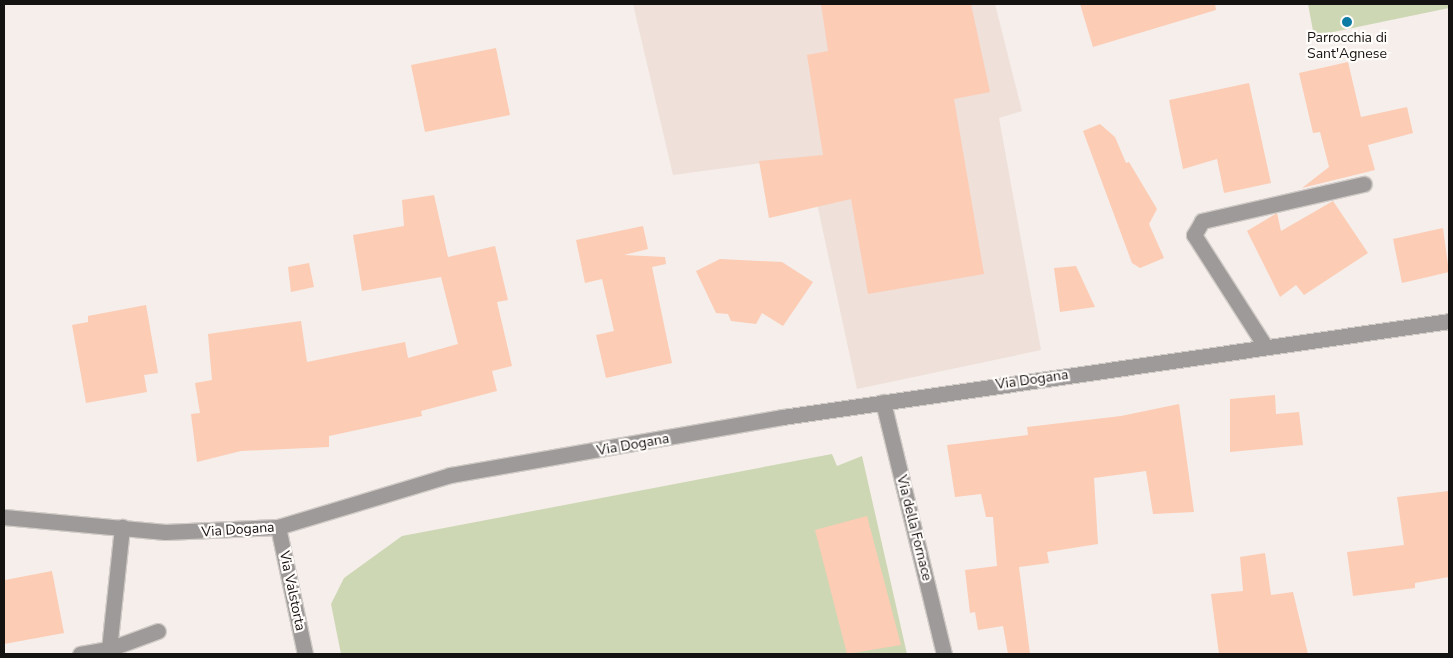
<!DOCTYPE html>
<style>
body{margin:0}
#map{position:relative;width:1453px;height:658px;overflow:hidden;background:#f5eeea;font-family:"Nunito Sans",sans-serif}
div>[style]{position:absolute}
.built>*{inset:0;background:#efe0d9}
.green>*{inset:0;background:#ced7b4}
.building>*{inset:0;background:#fcccb5}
.roads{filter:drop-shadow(1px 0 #d1cbc7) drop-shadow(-1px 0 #d1cbc7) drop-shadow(0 1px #d1cbc7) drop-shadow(0 -1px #d1cbc7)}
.street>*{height:15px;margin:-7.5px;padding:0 7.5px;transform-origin:7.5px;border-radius:7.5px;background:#9d9a99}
.dots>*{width:14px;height:14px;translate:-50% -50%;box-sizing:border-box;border:2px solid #fffcfa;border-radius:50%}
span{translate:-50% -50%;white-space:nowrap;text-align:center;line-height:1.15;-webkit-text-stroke:4.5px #fffcfa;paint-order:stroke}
.poi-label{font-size:14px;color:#151312}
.street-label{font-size:14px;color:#151312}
.frame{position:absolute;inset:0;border:5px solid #151312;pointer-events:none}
</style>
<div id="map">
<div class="built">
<i style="clip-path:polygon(633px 4px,995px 4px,1022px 111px,999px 118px,1041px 350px,857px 389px,807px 157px,673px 175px)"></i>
</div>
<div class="green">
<i style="clip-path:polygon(1308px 4px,1449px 4px,1449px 8px,1314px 36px)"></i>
<i style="clip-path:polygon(832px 454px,837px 466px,862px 456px,907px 654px,341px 654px,331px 604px,344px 578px,402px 536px)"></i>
</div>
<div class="building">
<i style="clip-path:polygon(821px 4px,971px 4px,990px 92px,954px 99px,984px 274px,868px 294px,851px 199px,769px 218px,759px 161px,823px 155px,807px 55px,828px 51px)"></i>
<i style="clip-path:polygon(1080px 4px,1215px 4px,1216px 10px,1093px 47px)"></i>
<i style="clip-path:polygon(496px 48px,510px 115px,425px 132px,411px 65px)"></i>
<i style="clip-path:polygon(1348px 62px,1361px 117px,1407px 107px,1413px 133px,1368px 145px,1375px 170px,1302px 188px,1329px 167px,1320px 132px,1313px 133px,1299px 73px)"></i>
<i style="clip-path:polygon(1249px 83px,1271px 183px,1224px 193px,1217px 159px,1183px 169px,1169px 100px)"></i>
<i style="clip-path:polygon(1100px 124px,1115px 137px,1126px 163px,1129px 162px,1157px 209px,1149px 224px,1164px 258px,1140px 268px,1132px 263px,1083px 131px)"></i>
<i style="clip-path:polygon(434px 195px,448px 257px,495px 246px,508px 300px,497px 302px,512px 366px,492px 371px,497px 391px,421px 411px,422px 416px,329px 436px,329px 447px,241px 451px,197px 462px,191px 414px,200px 413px,195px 383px,212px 380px,208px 334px,301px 321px,307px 362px,405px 342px,408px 358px,458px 344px,441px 277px,362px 291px,353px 235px,404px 226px,402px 200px)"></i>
<i style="clip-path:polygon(1333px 201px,1368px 253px,1304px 295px,1296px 285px,1280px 297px,1247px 231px,1277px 213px,1281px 231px)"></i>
<i style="clip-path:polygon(643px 226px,648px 249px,624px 255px,665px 257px,666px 264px,652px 267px,672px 363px,606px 378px,596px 335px,614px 331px,602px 279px,585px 283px,576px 240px)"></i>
<i style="clip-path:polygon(1443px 228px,1449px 272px,1402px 283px,1393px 239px)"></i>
<i style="clip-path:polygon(720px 259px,782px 262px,813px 282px,783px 326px,762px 313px,756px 324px,731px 321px,728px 314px,716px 313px,696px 271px)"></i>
<i style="clip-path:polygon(309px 263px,314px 287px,291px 292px,288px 267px)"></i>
<i style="clip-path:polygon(1076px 266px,1095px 307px,1060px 312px,1054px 268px)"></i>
<i style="clip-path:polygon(146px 305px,158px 373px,144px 375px,147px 392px,86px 403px,72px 325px,88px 322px,88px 316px)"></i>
<i style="clip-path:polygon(1275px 395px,1276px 414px,1299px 412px,1303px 445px,1230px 452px,1230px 399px)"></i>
<i style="clip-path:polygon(1179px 404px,1194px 512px,1153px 514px,1146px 471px,1094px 478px,1098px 544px,1047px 552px,1049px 563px,1019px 567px,1030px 654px,1008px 654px,1003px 626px,978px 630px,975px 612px,970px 613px,965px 570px,997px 566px,993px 517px,986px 517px,981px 494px,955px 497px,947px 445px,1028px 435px,1027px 427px,1121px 416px)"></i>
<i style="clip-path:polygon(1449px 491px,1449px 577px,1415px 583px,1415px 588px,1353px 596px,1347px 552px,1404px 545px,1397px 497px)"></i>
<i style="clip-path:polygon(867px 516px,901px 645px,847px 654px,815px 530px)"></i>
<i style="clip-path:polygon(1265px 553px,1271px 595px,1293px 592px,1308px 654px,1219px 654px,1211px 594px,1243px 591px,1240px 557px)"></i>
<i style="clip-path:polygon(52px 571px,64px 633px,4px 644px,5px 580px)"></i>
</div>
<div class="roads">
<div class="street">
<i style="left:1265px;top:346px;width:132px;rotate:-122.6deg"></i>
<i style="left:1194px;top:235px;width:16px;rotate:-60deg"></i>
<i style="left:1202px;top:221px;width:166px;rotate:-12.9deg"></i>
<i style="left:883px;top:402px;width:259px;rotate:76.4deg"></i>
<i style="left:4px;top:517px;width:162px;rotate:5.3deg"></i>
<i style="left:165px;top:532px;width:113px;rotate:-2.5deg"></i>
<i style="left:278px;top:527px;width:180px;rotate:-16.8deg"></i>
<i style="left:450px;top:475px;width:338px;rotate:-9.9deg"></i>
<i style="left:783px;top:417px;width:673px;rotate:-8.2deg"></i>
<i style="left:278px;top:527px;width:130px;rotate:78deg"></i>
<i style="left:109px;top:649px;width:123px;rotate:-83.9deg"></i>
<i style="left:80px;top:654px;width:29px;rotate:-10deg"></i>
<i style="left:109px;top:649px;width:52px;rotate:-20.2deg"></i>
</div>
</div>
<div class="dots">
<i style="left:1347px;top:22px;background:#0d7ca5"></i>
</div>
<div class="poi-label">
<span style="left:1347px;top:46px">Parrocchia di<br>Sant'Agnese</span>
</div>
<div class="street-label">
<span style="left:1032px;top:380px;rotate:-8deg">Via Dogana</span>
<span style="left:633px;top:445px;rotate:-10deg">Via Dogana</span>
<span style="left:914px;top:528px;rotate:76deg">Via della Fornace</span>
<span style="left:238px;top:530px;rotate:-4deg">Via Dogana</span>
<span style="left:292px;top:591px;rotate:78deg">Via Valstorta</span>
</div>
<div class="frame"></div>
</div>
